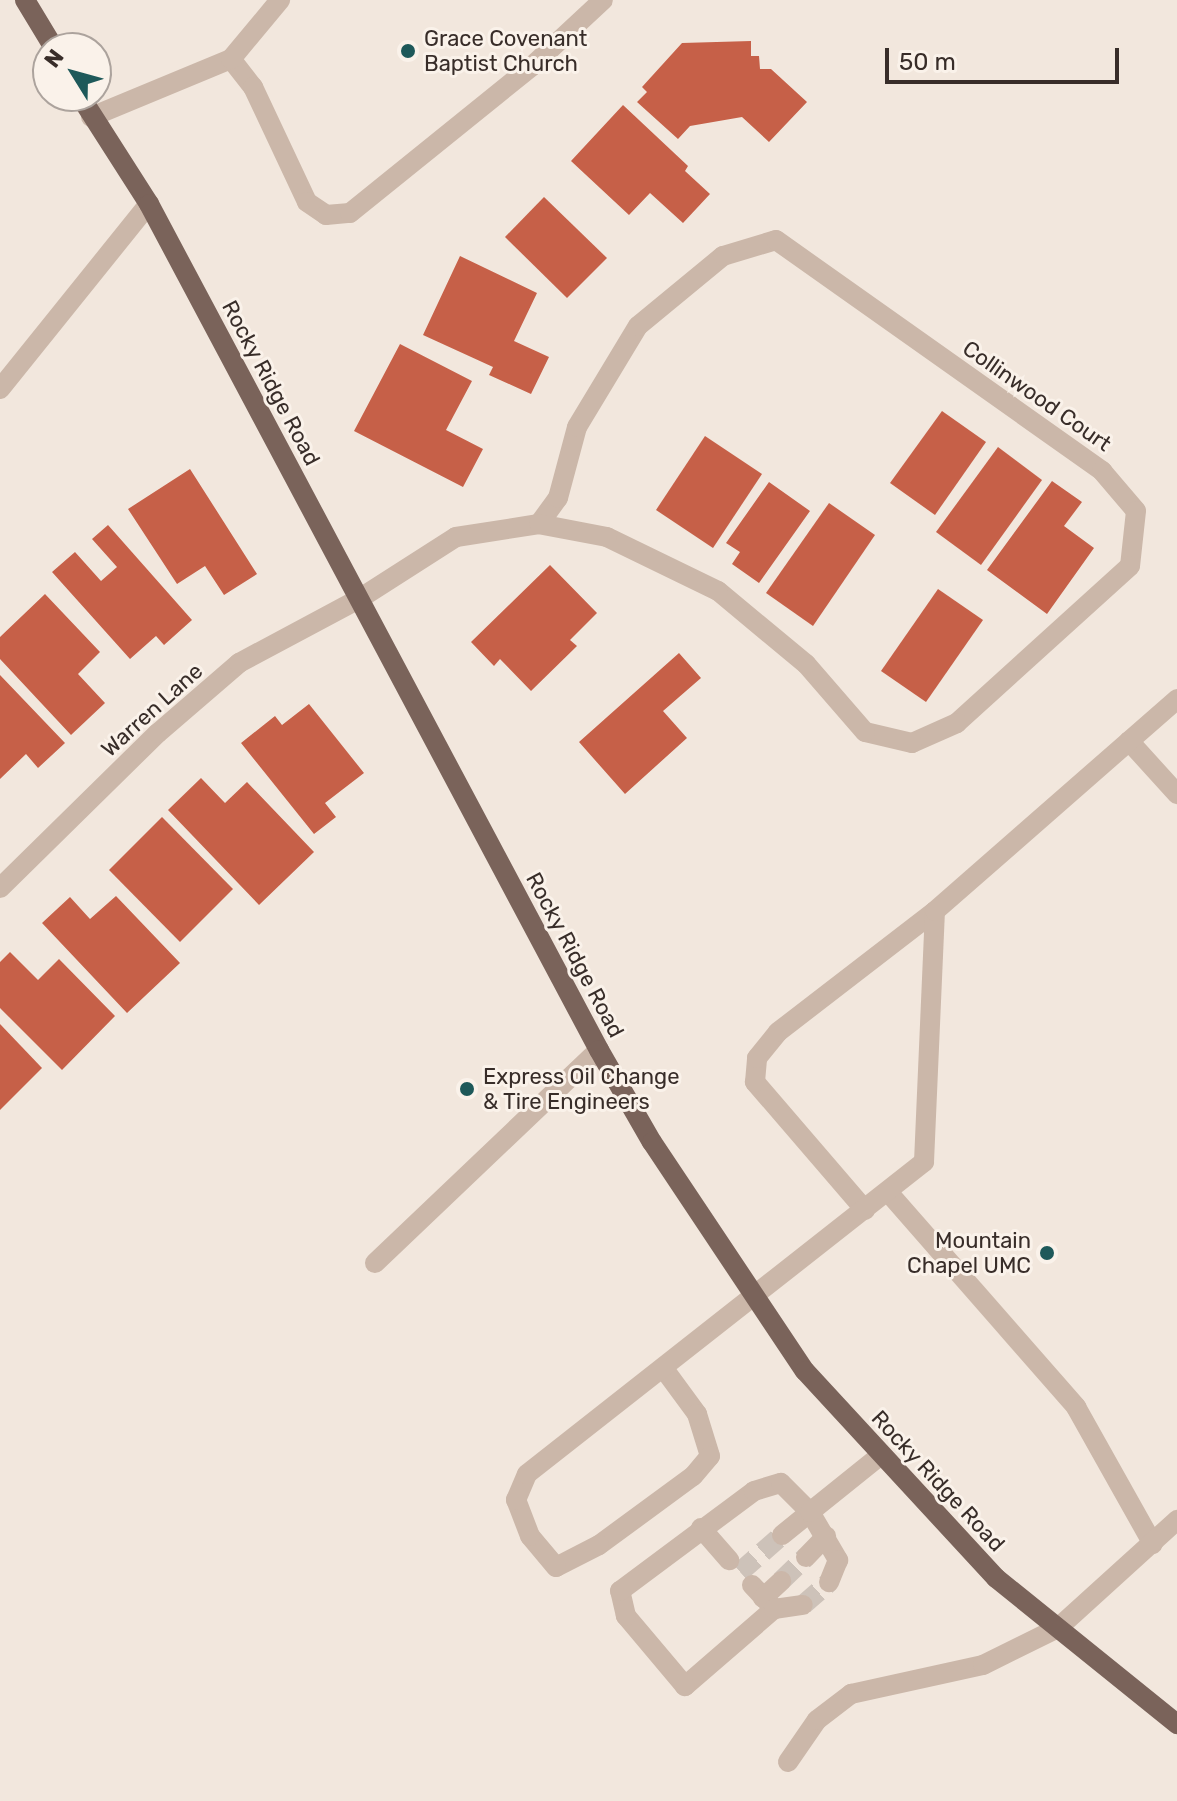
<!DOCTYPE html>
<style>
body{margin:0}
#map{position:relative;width:1177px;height:1801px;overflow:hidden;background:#f2e7dd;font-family:Rubik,sans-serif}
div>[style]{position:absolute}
.building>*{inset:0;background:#c66048}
.minor-tunnel>*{height:20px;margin-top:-10px;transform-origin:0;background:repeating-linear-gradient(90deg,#cdc2b9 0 20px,transparent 0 30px)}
.minor>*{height:20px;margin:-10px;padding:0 10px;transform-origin:10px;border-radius:10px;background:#cbb7a9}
.major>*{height:20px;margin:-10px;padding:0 10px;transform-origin:10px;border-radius:10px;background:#7a635a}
.dots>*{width:22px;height:22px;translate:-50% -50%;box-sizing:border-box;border:4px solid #faf2ea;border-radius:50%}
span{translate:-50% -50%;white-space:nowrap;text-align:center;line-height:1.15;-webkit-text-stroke:6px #faf2ea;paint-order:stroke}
.poi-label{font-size:22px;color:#382d29}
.left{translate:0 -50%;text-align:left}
.right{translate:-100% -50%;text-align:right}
.street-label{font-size:22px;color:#382d29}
.north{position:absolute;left:32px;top:32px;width:80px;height:80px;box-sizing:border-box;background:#faf2ea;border:2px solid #aca39d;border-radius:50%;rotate:307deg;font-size:22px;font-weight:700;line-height:32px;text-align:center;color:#382d29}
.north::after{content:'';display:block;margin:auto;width:28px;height:36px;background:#1e595a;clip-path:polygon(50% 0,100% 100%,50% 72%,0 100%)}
.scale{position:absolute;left:885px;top:48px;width:234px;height:36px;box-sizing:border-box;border:4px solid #382d29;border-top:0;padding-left:10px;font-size:24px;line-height:28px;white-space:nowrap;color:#382d29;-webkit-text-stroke:6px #faf2ea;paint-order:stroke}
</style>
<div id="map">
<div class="building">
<i style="clip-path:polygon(751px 41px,751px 56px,759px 56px,760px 69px,771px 69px,807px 102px,769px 142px,742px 117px,690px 126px,678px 139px,637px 102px,647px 92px,642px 87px,682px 43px)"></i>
<i style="clip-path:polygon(623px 105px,688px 166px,685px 171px,710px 194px,683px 223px,650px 193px,629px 215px,571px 161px)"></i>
<i style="clip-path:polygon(544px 197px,607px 258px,567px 298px,505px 237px)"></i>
<i style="clip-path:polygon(460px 256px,537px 293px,514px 341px,549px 357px,531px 394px,489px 375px,493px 367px,423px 335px)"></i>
<i style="clip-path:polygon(400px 344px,472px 381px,446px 430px,483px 449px,463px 487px,354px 431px)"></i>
<i style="clip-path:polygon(942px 411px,986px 442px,935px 515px,890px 483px)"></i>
<i style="clip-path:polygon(705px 436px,762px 474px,713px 548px,656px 510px)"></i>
<i style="clip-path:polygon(998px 447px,1042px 480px,981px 565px,936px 532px)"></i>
<i style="clip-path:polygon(190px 469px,257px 574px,224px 595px,205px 566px,177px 584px,128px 509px)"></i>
<i style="clip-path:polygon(1052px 481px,1082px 502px,1064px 526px,1094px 548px,1047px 614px,987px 570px)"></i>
<i style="clip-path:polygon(769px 482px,810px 511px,759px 583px,732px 564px,740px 552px,726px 543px)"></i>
<i style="clip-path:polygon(829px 503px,875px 535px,813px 626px,766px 593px)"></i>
<i style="clip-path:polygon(108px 525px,192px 620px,164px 645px,156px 636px,130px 659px,52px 572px,75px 552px,101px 581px,117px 567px,92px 539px)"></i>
<i style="clip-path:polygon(550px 565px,597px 613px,570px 640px,577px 646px,531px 691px,500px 659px,494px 666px,471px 642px)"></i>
<i style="clip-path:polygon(938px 589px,983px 620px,926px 702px,881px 671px)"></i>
<i style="clip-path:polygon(45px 594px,100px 652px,78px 674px,105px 703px,71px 735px,0 659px,0 637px)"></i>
<i style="clip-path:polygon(679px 653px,701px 678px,663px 711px,687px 738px,625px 794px,579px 742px)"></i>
<i style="clip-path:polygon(0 675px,65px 743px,38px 768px,26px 754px,0 779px)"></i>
<i style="clip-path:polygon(309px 704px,364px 773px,325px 803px,336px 817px,314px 834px,241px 743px,275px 716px,282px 725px)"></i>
<i style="clip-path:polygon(201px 778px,225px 803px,247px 782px,314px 852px,259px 905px,168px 810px)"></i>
<i style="clip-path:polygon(162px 817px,233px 889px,180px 942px,109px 870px)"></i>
<i style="clip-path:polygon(116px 896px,180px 963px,127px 1013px,42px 923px,70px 897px,90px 919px)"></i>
<i style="clip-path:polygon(10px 952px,38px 980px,59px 959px,115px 1016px,62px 1070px,0 1008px,0 962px)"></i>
<i style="clip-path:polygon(0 1024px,42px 1068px,0 1110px)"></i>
</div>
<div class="minor-tunnel">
<i style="left:740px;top:1572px;width:56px;rotate:-41.4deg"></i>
<i style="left:781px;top:1581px;width:35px;rotate:-44deg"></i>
<i style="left:803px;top:1605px;width:35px;rotate:-41deg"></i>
</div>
<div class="minor">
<i style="left:231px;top:59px;width:36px;rotate:52deg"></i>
<i style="left:253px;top:87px;width:127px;rotate:64.8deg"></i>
<i style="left:307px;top:202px;width:23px;rotate:34deg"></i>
<i style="left:326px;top:215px;width:24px;rotate:-5deg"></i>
<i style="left:350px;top:213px;width:233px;rotate:-38.9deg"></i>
<i style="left:531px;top:67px;width:98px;rotate:-42.9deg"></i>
<i style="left:91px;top:117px;width:152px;rotate:-22.5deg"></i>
<i style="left:231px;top:59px;width:77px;rotate:-50.3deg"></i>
<i style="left:0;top:389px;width:238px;rotate:-51.2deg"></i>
<i style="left:1129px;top:741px;width:72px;rotate:47.8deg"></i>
<i style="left:0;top:888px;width:221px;rotate:-44.5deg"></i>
<i style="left:158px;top:733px;width:107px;rotate:-40.8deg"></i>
<i style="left:239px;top:663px;width:136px;rotate:-28.1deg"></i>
<i style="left:359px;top:599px;width:115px;rotate:-32.6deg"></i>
<i style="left:456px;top:537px;width:84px;rotate:-8.9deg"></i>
<i style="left:539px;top:524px;width:32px;rotate:-54deg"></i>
<i style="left:558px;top:498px;width:73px;rotate:-75deg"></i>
<i style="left:577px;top:427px;width:118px;rotate:-58.9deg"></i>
<i style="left:638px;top:326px;width:110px;rotate:-39.5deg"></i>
<i style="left:723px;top:256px;width:55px;rotate:-16.8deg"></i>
<i style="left:776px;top:240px;width:400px;rotate:35.3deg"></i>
<i style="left:1102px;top:471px;width:52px;rotate:49.6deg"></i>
<i style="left:1136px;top:511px;width:55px;rotate:96.2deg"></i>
<i style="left:1130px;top:566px;width:234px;rotate:137.8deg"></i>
<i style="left:957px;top:723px;width:49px;rotate:156deg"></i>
<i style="left:912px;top:743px;width:48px;rotate:-166.8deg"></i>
<i style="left:865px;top:732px;width:90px;rotate:-130.9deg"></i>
<i style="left:806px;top:664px;width:114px;rotate:-140.3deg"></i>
<i style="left:718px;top:591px;width:123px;rotate:-154.1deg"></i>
<i style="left:607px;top:537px;width:69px;rotate:-169.2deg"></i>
<i style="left:888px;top:1192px;width:286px;rotate:48.8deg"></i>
<i style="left:1076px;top:1407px;width:157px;rotate:60.7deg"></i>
<i style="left:865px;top:1210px;width:169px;rotate:-130.7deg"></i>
<i style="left:755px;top:1082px;width:24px;rotate:-85deg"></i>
<i style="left:757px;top:1058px;width:33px;rotate:-51deg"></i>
<i style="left:778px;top:1032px;width:198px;rotate:-37.6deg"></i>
<i style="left:375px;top:1263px;width:309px;rotate:-43.6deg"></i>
<i style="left:664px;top:1369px;width:56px;rotate:53.7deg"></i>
<i style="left:697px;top:1414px;width:44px;rotate:72.8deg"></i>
<i style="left:710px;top:1456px;width:26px;rotate:130deg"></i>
<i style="left:693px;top:1476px;width:117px;rotate:143.7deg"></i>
<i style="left:599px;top:1545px;width:48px;rotate:152.9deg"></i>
<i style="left:556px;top:1567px;width:40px;rotate:-130deg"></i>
<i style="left:530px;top:1536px;width:39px;rotate:-111deg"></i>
<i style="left:516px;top:1500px;width:28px;rotate:-67deg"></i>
<i style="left:527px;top:1474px;width:505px;rotate:-38.16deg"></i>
<i style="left:924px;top:1162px;width:251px;rotate:-87.5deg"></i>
<i style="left:935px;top:911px;width:322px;rotate:-41.2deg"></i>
<i style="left:701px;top:1528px;width:43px;rotate:48.8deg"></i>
<i style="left:782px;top:1535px;width:36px;rotate:-39deg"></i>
<i style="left:810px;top:1512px;width:56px;rotate:59.7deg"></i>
<i style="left:838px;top:1560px;width:24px;rotate:112deg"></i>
<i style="left:806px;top:1557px;width:29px;rotate:-46deg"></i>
<i style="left:752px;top:1585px;width:33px;rotate:47deg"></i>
<i style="left:774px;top:1609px;width:118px;rotate:139.1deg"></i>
<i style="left:685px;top:1686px;width:92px;rotate:-130.1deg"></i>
<i style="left:626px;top:1616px;width:26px;rotate:-103deg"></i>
<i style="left:620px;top:1591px;width:167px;rotate:-36.7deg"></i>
<i style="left:754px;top:1491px;width:28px;rotate:-17deg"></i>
<i style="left:781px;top:1483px;width:41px;rotate:45deg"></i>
<i style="left:810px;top:1512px;width:91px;rotate:-38.8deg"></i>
<i style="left:763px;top:1598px;width:25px;rotate:-43deg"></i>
<i style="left:774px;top:1609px;width:29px;rotate:-8deg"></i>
<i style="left:788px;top:1762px;width:51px;rotate:-55.4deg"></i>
<i style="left:817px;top:1720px;width:43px;rotate:-37.4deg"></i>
<i style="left:851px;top:1694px;width:135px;rotate:-12.4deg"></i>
<i style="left:983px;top:1665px;width:84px;rotate:-26.3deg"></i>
<i style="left:1058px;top:1628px;width:161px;rotate:-42.2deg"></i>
</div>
<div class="major">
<i style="left:25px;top:0;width:56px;rotate:58.9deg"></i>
<i style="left:80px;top:96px;width:128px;rotate:57.4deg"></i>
<i style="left:149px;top:204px;width:958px;rotate:61.99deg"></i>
<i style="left:599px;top:1050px;width:106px;rotate:60.1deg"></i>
<i style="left:652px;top:1142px;width:275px;rotate:56.3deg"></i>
<i style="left:805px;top:1371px;width:282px;rotate:47.3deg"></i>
<i style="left:996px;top:1578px;width:233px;rotate:38.9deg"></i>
</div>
<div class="dots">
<i style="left:408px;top:51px;background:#1e595a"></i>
<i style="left:467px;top:1089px;background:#1e595a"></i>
<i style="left:1047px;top:1253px;background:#1e595a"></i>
</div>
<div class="poi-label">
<span class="left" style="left:424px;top:51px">Grace Covenant<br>Baptist Church</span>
<span class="left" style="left:483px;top:1089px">Express Oil Change<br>&amp; Tire Engineers</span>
<span class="right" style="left:1031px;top:1253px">Mountain<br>Chapel UMC</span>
</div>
<div class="street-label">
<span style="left:271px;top:383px;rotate:62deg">Rocky Ridge Road</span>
<span style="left:1037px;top:396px;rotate:35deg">Collinwood Court</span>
<span style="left:152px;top:710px;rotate:-42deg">Warren Lane</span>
<span style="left:575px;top:955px;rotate:62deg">Rocky Ridge Road</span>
<span style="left:938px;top:1481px;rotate:47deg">Rocky Ridge Road</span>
</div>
<div class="north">N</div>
<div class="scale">50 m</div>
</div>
